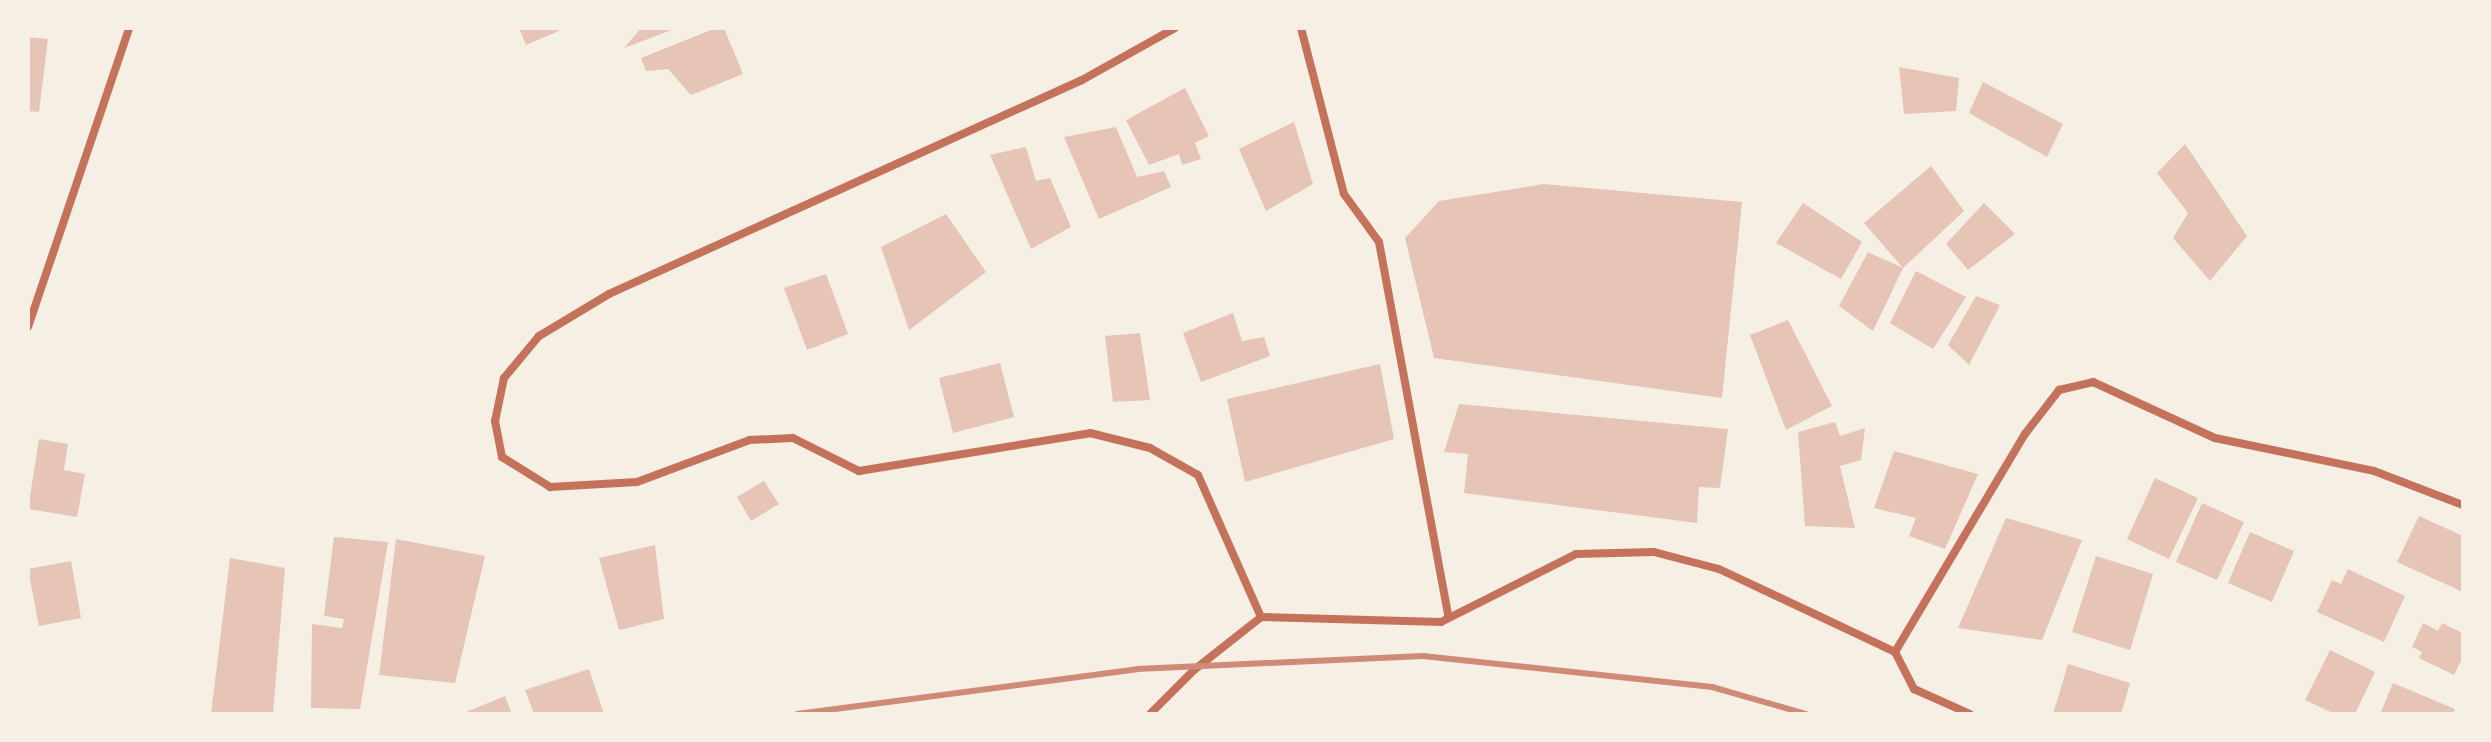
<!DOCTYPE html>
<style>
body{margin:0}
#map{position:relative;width:2491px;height:742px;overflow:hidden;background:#f6efe4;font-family:"Roboto Condensed",sans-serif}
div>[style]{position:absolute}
.building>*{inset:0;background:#e6c5b7}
.minor>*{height:8px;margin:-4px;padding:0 4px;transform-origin:4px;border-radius:4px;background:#c5725c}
.rail>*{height:6px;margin:-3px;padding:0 3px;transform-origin:3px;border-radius:3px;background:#cf8b77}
span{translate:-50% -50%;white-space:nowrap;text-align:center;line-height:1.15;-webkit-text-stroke:7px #f6efe4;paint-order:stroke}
.frame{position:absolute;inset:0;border:30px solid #f6efe4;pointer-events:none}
</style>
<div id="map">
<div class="building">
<i style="clip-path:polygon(519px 28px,566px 28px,526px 45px)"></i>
<i style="clip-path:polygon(641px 28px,677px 28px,624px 48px)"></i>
<i style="clip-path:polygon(716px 28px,724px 28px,743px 74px,691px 95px,668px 69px,646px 71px,641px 58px)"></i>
<i style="clip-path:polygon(28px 37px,48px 39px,39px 112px,28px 111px)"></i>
<i style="clip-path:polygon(1899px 67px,1959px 78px,1956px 111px,1904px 114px)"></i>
<i style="clip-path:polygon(1983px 82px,2063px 124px,2047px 157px,1969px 113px)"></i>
<i style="clip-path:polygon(1185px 88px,1209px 136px,1195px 143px,1201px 159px,1182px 165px,1179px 154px,1149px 165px,1126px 120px)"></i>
<i style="clip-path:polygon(1294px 122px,1313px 184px,1266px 211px,1239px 149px)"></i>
<i style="clip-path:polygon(1116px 127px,1137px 177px,1164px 171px,1171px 187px,1099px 219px,1064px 137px)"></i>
<i style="clip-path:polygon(2185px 144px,2247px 236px,2210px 281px,2173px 238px,2188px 213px,2157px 173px)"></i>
<i style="clip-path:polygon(1026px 147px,1036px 181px,1050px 178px,1071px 227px,1031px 249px,990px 155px)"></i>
<i style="clip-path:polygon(1931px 166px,1964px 211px,1903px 268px,1864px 223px)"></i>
<i style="clip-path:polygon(1544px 184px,1742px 202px,1722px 398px,1434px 358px,1405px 238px,1439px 201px)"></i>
<i style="clip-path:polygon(1803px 203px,1862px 242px,1841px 279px,1776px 243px)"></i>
<i style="clip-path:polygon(1984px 203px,2015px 234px,1968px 270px,1946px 244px)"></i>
<i style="clip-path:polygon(946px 214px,986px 272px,909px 330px,881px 247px)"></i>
<i style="clip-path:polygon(1868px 252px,1903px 268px,1873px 331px,1839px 306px)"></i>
<i style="clip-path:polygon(1916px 271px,1966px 297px,1933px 349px,1890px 323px)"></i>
<i style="clip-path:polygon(826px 274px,848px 334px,807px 350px,784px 288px)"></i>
<i style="clip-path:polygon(1976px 296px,2000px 305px,1969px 365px,1948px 345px)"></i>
<i style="clip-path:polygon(1233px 313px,1242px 341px,1264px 337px,1270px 356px,1201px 382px,1183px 333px)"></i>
<i style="clip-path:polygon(1788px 320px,1832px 406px,1786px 430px,1750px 335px)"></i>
<i style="clip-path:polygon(1140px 333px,1150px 400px,1113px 402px,1105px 336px)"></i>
<i style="clip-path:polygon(1000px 363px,1014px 417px,953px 433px,939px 378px)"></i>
<i style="clip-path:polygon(1380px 364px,1394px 439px,1245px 482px,1227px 399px)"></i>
<i style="clip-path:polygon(1459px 404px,1728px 429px,1720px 488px,1699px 487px,1697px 523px,1464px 493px,1468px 454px,1444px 452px)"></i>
<i style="clip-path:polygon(1835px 422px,1840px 436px,1865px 428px,1861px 460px,1840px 466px,1855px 528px,1805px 526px,1798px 432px)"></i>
<i style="clip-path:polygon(39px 439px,68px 444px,64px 470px,85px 474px,77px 517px,28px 509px)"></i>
<i style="clip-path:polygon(1894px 451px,1978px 474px,1945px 549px,1909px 536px,1916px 518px,1874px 508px)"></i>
<i style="clip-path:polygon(2155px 478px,2198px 498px,2169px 559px,2127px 539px)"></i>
<i style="clip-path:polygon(764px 481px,779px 504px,751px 521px,737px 497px)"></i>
<i style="clip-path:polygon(2202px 503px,2244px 522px,2217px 580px,2176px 562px)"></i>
<i style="clip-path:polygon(2419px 516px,2463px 536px,2463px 592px,2397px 562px)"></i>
<i style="clip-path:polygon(2006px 518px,2082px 540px,2042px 640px,1958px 628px)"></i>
<i style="clip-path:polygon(2250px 532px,2294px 551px,2272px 602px,2228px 583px)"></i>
<i style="clip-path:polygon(334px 537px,388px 542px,360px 709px,311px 708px,312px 624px,342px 628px,344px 619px,324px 616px)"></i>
<i style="clip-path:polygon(396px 539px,485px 556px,455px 683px,379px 675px)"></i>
<i style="clip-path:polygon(655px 545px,664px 619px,619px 630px,599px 558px)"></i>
<i style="clip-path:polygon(2096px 556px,2153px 574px,2130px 650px,2072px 632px)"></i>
<i style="clip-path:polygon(230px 558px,285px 568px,273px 714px,211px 714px)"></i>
<i style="clip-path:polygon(71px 561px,81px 618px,39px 626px,28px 569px)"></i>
<i style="clip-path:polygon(2348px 569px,2405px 596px,2384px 642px,2317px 612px,2332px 580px,2341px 584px)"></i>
<i style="clip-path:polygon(2423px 623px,2438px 631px,2442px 623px,2463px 633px,2463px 657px,2454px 675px,2419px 658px,2422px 652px,2412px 647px)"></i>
<i style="clip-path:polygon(2330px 650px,2375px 672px,2355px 714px,2335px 714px,2305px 700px)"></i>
<i style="clip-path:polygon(2068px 664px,2130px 683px,2121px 714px,2053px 714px)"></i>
<i style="clip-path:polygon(589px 669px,604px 714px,534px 714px,525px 690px)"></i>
<i style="clip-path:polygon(2393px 683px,2455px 709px,2453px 714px,2380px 714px)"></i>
<i style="clip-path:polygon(505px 696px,512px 714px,461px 714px)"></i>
</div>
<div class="minor">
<i style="left:1175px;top:28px;width:107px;rotate:150.8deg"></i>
<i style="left:1082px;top:80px;width:519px;rotate:155.66deg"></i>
<i style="left:609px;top:294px;width:82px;rotate:149deg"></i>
<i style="left:539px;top:336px;width:55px;rotate:129.8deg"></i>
<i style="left:504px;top:378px;width:44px;rotate:101.8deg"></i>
<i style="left:495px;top:421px;width:37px;rotate:79deg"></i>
<i style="left:502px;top:457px;width:57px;rotate:32deg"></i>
<i style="left:550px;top:487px;width:87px;rotate:-3.3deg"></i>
<i style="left:637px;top:482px;width:121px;rotate:-20.4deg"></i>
<i style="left:750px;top:440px;width:43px;rotate:-2.7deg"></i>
<i style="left:793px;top:438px;width:74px;rotate:26.6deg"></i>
<i style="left:859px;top:471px;width:234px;rotate:-9.3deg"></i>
<i style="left:1090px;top:433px;width:62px;rotate:14deg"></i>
<i style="left:1150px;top:448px;width:55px;rotate:29.4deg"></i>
<i style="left:1198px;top:475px;width:155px;rotate:66.1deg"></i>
<i style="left:1301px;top:28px;width:171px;rotate:75.5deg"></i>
<i style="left:1344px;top:194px;width:59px;rotate:53.9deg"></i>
<i style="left:1379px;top:242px;width:382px;rotate:79.5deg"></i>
<i style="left:28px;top:327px;width:316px;rotate:-71.3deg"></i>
<i style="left:1895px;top:652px;width:254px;rotate:-59.2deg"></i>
<i style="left:2025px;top:434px;width:56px;rotate:-52.3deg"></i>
<i style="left:2059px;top:390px;width:35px;rotate:-13deg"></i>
<i style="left:2093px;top:382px;width:134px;rotate:24.7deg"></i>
<i style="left:2215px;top:438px;width:162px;rotate:11.7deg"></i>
<i style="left:2374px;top:471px;width:95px;rotate:20.9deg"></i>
<i style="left:1150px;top:714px;width:62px;rotate:-45deg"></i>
<i style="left:1194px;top:670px;width:85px;rotate:-38.3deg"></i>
<i style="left:1261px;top:617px;width:180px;rotate:1.6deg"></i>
<i style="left:1441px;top:622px;width:151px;rotate:-26.7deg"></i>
<i style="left:1576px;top:554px;width:78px;rotate:-1.5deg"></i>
<i style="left:1654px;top:552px;width:67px;rotate:14.7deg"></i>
<i style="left:1719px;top:569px;width:195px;rotate:25.2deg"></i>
<i style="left:1895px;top:652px;width:42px;rotate:62.8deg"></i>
<i style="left:1914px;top:689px;width:61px;rotate:24.1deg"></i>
</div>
<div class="rail">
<i style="left:797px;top:714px;width:343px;rotate:-7.5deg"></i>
<i style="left:1137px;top:669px;width:286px;rotate:-2.6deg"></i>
<i style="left:1423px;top:656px;width:291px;rotate:6.1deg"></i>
<i style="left:1712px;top:687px;width:98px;rotate:16deg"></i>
</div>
<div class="frame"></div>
</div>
